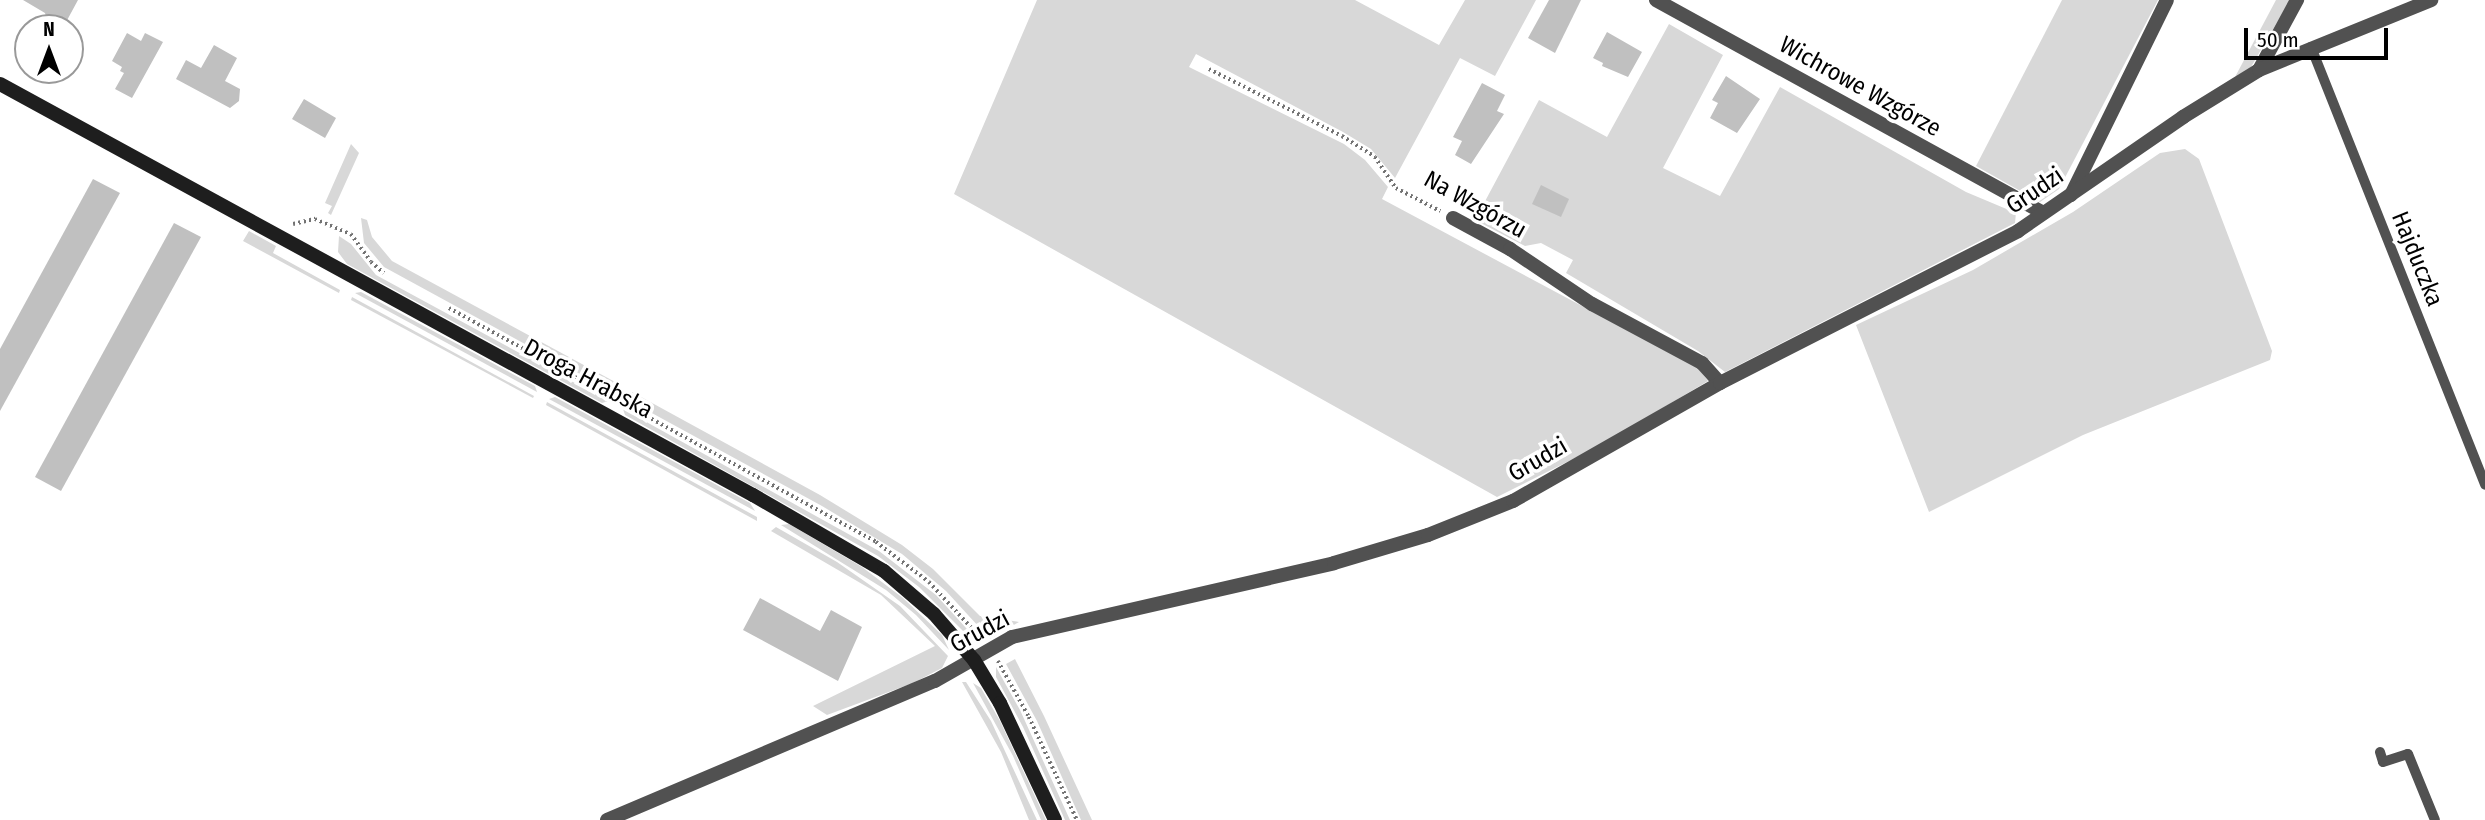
<!DOCTYPE html>
<meta charset="utf-8">
<style>
body{margin:0}
#map{position:relative;width:2485px;height:820px;overflow:hidden;background:#fff;font-family:"Fira Sans Condensed",sans-serif}
div>[style]{position:absolute}
.green>*{inset:0;background:#d8d8d8}
.building>*{inset:0;background:#c0c0c0}
.path>*{height:3.5px;margin-top:-1.75px;transform-origin:0;background:repeating-linear-gradient(90deg,#737373 0 2px,transparent 0 5.5px)}
.lane>*{height:10px;margin:-5px;padding:0 5px;transform-origin:5px;border-radius:5px;background:#515151}
.street>*{height:14px;margin:-7px;padding:0 7px;transform-origin:7px;border-radius:7px;background:#515151}
.secondary>*{height:14px;margin:-7px;padding:0 7px;transform-origin:7px;border-radius:7px;background:#1e1e1e}
span{translate:-50% -50%;white-space:nowrap;text-align:center;line-height:1.15;-webkit-text-stroke:7px #fff;paint-order:stroke}
.street-label{font-size:24px;color:#000}
.north{position:absolute;left:14px;top:14px;width:70px;height:70px;box-sizing:border-box;background:#fff;border:2px solid #999;border-radius:50%;rotate:0deg;font-size:19px;font-weight:700;line-height:28px;text-align:center;color:#000}
.north::after{content:'';display:block;margin:auto;width:24px;height:32px;background:#000;clip-path:polygon(50% 0,100% 100%,50% 72%,0 100%)}
.scale{position:absolute;left:2244px;top:28px;width:144px;height:32px;box-sizing:border-box;border:4px solid #000;border-top:0;padding-left:9px;font-size:21px;line-height:24px;white-space:nowrap;color:#000;-webkit-text-stroke:5px #fff;paint-order:stroke}
</style>
<div id="map">
<div class="green">
<i style="clip-path:polygon(1037px 0,1355px 0,1439px 45px,1465px 0,1536px 0,1495px 76px,1460px 58px,1395px 178px,1371px 149px,1343px 132px,1196px 54px,1189px 67px,1344px 144px,1365px 160px,1388px 187px,1382px 199px,1698px 368px,1708px 381px,1599px 446px,1497px 497px,954px 194px)"></i>
<i style="clip-path:polygon(2062px 0,2158px 0,2059px 189px,2040px 202px,1976px 166px)"></i>
<i style="clip-path:polygon(2276px 0,2290px 0,2251px 67px,2235px 77px)"></i>
<i style="clip-path:polygon(1669px 24px,1723px 55px,1663px 168px,1720px 196px,1780px 87px,1966px 192px,2016px 213px,2015px 223px,1725px 372px,1698px 351px,1566px 273px,1573px 260px,1541px 243px,1525px 246px,1475px 220px,1539px 100px,1607px 137px)"></i>
<i style="clip-path:polygon(351px 144px,359px 153px,331px 215px,328px 213px,332px 206px,325px 203px)"></i>
<i style="clip-path:polygon(2185px 149px,2199px 159px,2272px 351px,2270px 360px,2083px 435px,1929px 512px,1856px 325px,1973px 270px,2073px 212px,2160px 153px)"></i>
<i style="clip-path:polygon(361px 218px,367px 220px,372px 237px,392px 261px,617px 383px,613px 392px,384px 267px,364px 243px)"></i>
<i style="clip-path:polygon(249px 231px,276px 246px,273px 253px,340px 290px,339px 293px,243px 241px)"></i>
<i style="clip-path:polygon(339px 236px,351px 244px,376px 275px,608px 401px,602px 403px,347px 264px,338px 252px)"></i>
<i style="clip-path:polygon(361px 292px,535px 386px,537px 392px,355px 293px)"></i>
<i style="clip-path:polygon(352px 297px,534px 396px,533px 398px,351px 300px)"></i>
<i style="clip-path:polygon(632px 392px,820px 495px,902px 545px,933px 569px,980px 616px,1019px 622px,990px 639px,946px 591px,902px 554px,822px 506px,628px 400px)"></i>
<i style="clip-path:polygon(555px 397px,750px 503px,755px 511px,549px 399px)"></i>
<i style="clip-path:polygon(547px 402px,757px 517px,757px 521px,546px 405px)"></i>
<i style="clip-path:polygon(623px 409px,879px 551px,936px 595px,977px 640px,967px 635px,919px 587px,878px 556px,625px 415px)"></i>
<i style="clip-path:polygon(789px 524px,862px 567px,903px 598px,942px 635px,949px 650px,916px 615px,886px 590px,781px 525px)"></i>
<i style="clip-path:polygon(776px 527px,837px 562px,900px 606px,948px 656px,942px 668px,913px 683px,827px 715px,813px 706px,935px 646px,881px 595px,771px 531px)"></i>
<i style="clip-path:polygon(1015px 659px,1044px 716px,1092px 820px,1081px 820px,1037px 721px,1006px 664px)"></i>
<i style="clip-path:polygon(996px 667px,1020px 710px,1070px 820px,1065px 820px,1023px 727px,996px 677px)"></i>
<i style="clip-path:polygon(962px 682px,966px 682px,991px 721px,1037px 820px,1029px 820px,1001px 752px)"></i>
<i style="clip-path:polygon(973px 683px,981px 688px,1000px 721px,1046px 820px,1041px 820px,1013px 756px)"></i>
</div>
<div class="building">
<i style="clip-path:polygon(23px 0,78px 0,65px 24px,55px 18px,47px 20px,45px 13px)"></i>
<i style="clip-path:polygon(1549px 0,1581px 0,1555px 53px,1528px 38px)"></i>
<i style="clip-path:polygon(1607px 32px,1642px 52px,1628px 77px,1602px 66px,1603px 63px,1593px 58px)"></i>
<i style="clip-path:polygon(127px 33px,141px 41px,145px 33px,163px 42px,132px 98px,115px 89px,124px 73px,120px 71px,122px 67px,112px 61px)"></i>
<i style="clip-path:polygon(214px 45px,237px 58px,225px 81px,240px 89px,239px 101px,230px 108px,176px 79px,186px 60px,201px 68px)"></i>
<i style="clip-path:polygon(1726px 76px,1760px 99px,1737px 133px,1710px 118px,1718px 103px,1712px 100px)"></i>
<i style="clip-path:polygon(1482px 83px,1505px 95px,1497px 111px,1504px 114px,1471px 164px,1455px 155px,1462px 141px,1453px 137px)"></i>
<i style="clip-path:polygon(304px 99px,336px 118px,325px 138px,292px 119px)"></i>
<i style="clip-path:polygon(93px 179px,120px 193px,0 411px,0 349px)"></i>
<i style="clip-path:polygon(1541px 185px,1569px 199px,1561px 217px,1532px 204px)"></i>
<i style="clip-path:polygon(174px 223px,201px 237px,61px 491px,35px 477px)"></i>
<i style="clip-path:polygon(760px 598px,820px 631px,831px 610px,862px 627px,838px 681px,743px 630px)"></i>
</div>
<div class="path">
<i style="left:1209px;top:69px;width:149px;rotate:26.7deg"></i>
<i style="left:1342px;top:136px;width:39px;rotate:32deg"></i>
<i style="left:1375px;top:157px;width:37px;rotate:56deg"></i>
<i style="left:1396px;top:188px;width:50px;rotate:27.6deg"></i>
<i style="left:293px;top:224px;width:23px;rotate:-13deg"></i>
<i style="left:315px;top:219px;width:39px;rotate:23deg"></i>
<i style="left:351px;top:234px;width:34px;rotate:54deg"></i>
<i style="left:371px;top:262px;width:17px;rotate:40deg"></i>
<i style="left:449px;top:308px;width:487px;rotate:28.7deg"></i>
<i style="left:876px;top:542px;width:66px;rotate:37deg"></i>
<i style="left:929px;top:582px;width:76px;rotate:47.1deg"></i>
<i style="left:998px;top:661px;width:64px;rotate:61deg"></i>
<i style="left:1029px;top:717px;width:114px;rotate:65deg"></i>
</div>
<div class="lane">
<i style="left:2311px;top:47px;width:471px;rotate:68.3deg"></i>
<i style="left:2380px;top:752px;width:10px;rotate:73deg"></i>
<i style="left:2383px;top:762px;width:26px;rotate:-18deg"></i>
<i style="left:2408px;top:754px;width:71px;rotate:67.8deg"></i>
</div>
<div class="street">
<i style="left:1656px;top:0;width:442px;rotate:28.8deg"></i>
<i style="left:2259px;top:70px;width:80px;rotate:-61.5deg"></i>
<i style="left:2071px;top:195px;width:217px;rotate:-63.8deg"></i>
<i style="left:1453px;top:218px;width:65px;rotate:28.5deg"></i>
<i style="left:1510px;top:249px;width:99px;rotate:33.9deg"></i>
<i style="left:1592px;top:304px;width:125px;rotate:28.2deg"></i>
<i style="left:1702px;top:363px;width:27px;rotate:48deg"></i>
<i style="left:607px;top:820px;width:356px;rotate:-23deg"></i>
<i style="left:935px;top:681px;width:89px;rotate:-29.7deg"></i>
<i style="left:1012px;top:637px;width:330px;rotate:-12.9deg"></i>
<i style="left:1334px;top:563px;width:98px;rotate:-16.6deg"></i>
<i style="left:1428px;top:535px;width:92px;rotate:-21.8deg"></i>
<i style="left:1513px;top:501px;width:238px;rotate:-29.7deg"></i>
<i style="left:1720px;top:383px;width:335px;rotate:-27deg"></i>
<i style="left:2018px;top:231px;width:201px;rotate:-34.6deg"></i>
<i style="left:2183px;top:117px;width:89px;rotate:-31.7deg"></i>
<i style="left:2259px;top:70px;width:186px;rotate:-22.1deg"></i>
</div>
<div class="secondary">
<i style="left:0;top:84px;width:858px;rotate:28.63deg"></i>
<i style="left:753px;top:495px;width:151px;rotate:30.1deg"></i>
<i style="left:884px;top:571px;width:66px;rotate:40.7deg"></i>
<i style="left:934px;top:614px;width:61px;rotate:49deg"></i>
<i style="left:974px;top:660px;width:50px;rotate:58.8deg"></i>
<i style="left:1000px;top:703px;width:129px;rotate:64.8deg"></i>
</div>
<div class="street-label">
<span style="left:1860px;top:87px;rotate:29deg">Wichrowe Wzgórze</span>
<span style="left:2035px;top:191px;rotate:-34deg">Grudzi</span>
<span style="left:1475px;top:205px;rotate:29deg">Na Wzgórzu</span>
<span style="left:2417px;top:259px;rotate:68deg">Hajduczka</span>
<span style="left:588px;top:379px;rotate:28deg">Droga Hrabska</span>
<span style="left:1538px;top:460px;rotate:-30deg">Grudzi</span>
<span style="left:980px;top:632px;rotate:-28deg">Grudzi</span>
</div>
<div class="north">N</div>
<div class="scale">50 m</div>
</div>
